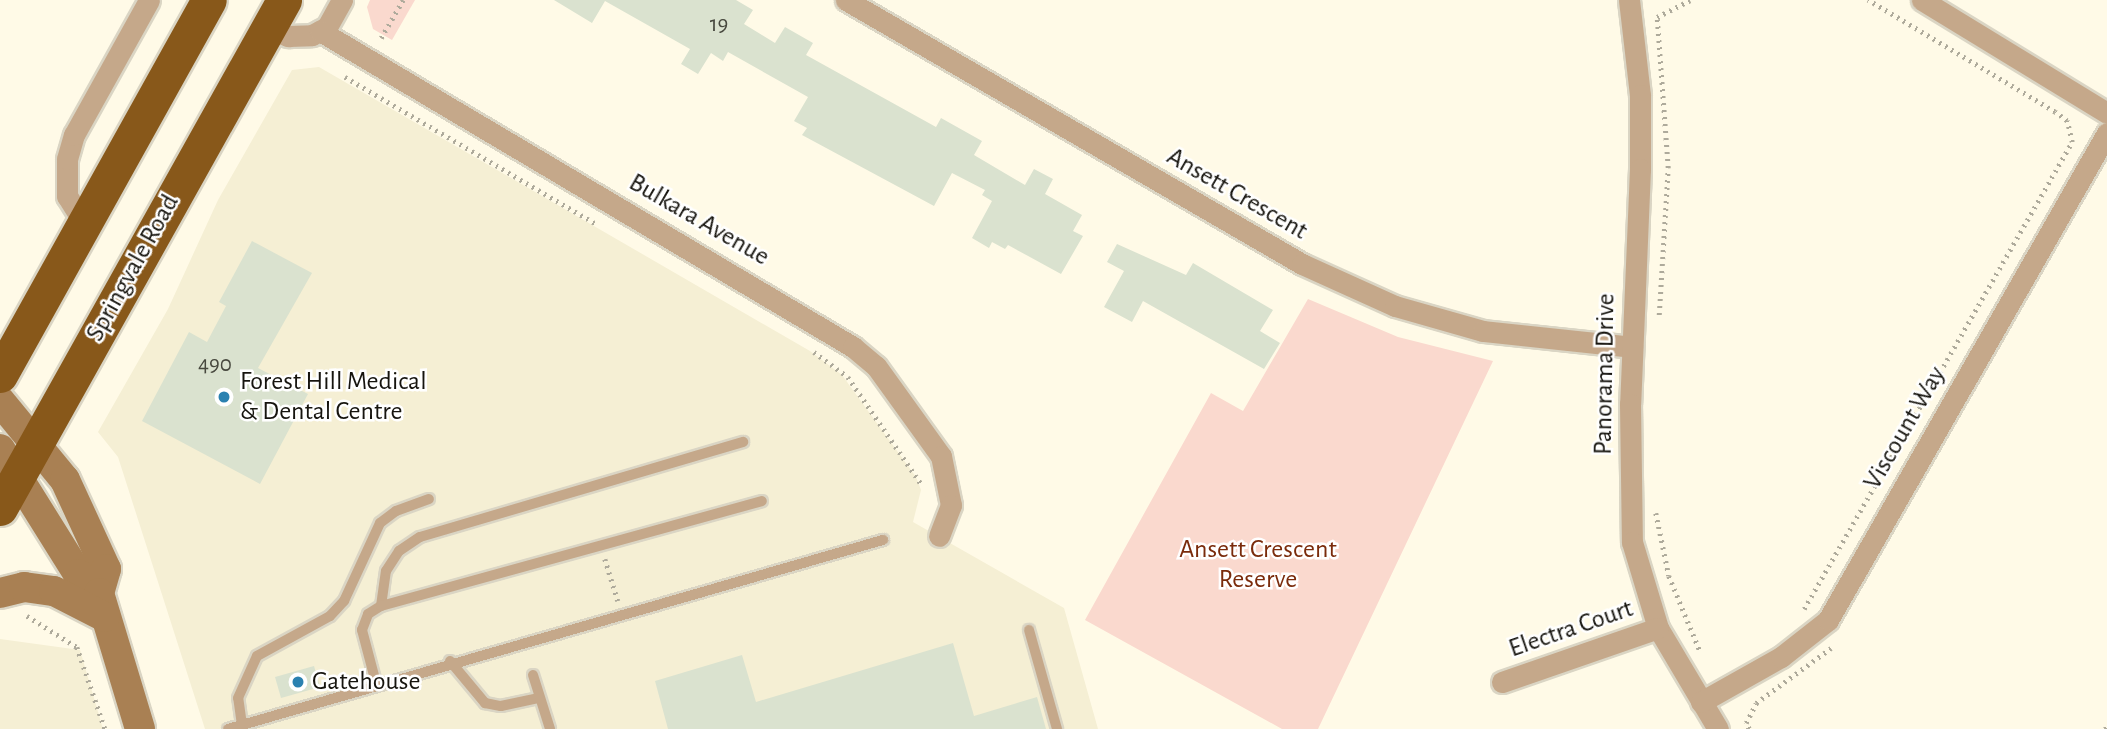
<!DOCTYPE html>
<style>
body{margin:0}
#map{position:relative;width:2107px;height:729px;overflow:hidden;background:#fffae7;font-family:"Alegreya Sans",sans-serif}
div>[style]{position:absolute}
.built>*{inset:0;background:#f5efd4}
.green>*{inset:0;background:#fad9ce}
.building>*{inset:0;background:#dae2cf}
.path>*{height:4.5px;margin-top:-2.25px;transform-origin:0;background:repeating-linear-gradient(90deg,#aeaa9b 0 2px,transparent 0 7px)}
.roads{filter:drop-shadow(2px 0 #dad5c4) drop-shadow(-2px 0 #dad5c4) drop-shadow(0 2px #dad5c4) drop-shadow(0 -2px #dad5c4)}
.service>*{height:10px;margin:-5px;padding:0 5px;transform-origin:5px;border-radius:5px;background:#c5a88a}
.minor>*{height:21px;margin:-10.5px;padding:0 10.5px;transform-origin:10.5px;border-radius:10.5px;background:#c5a88a}
.secondary>*{height:30px;margin:-15px;padding:0 15px;transform-origin:15px;border-radius:15px;background:#a98053}
.trunk>*{height:35px;margin:-17.5px;padding:0 17.5px;transform-origin:17.5px;border-radius:17.5px;background:#88581a}
.dots>*{width:19px;height:19px;translate:-50% -50%;box-sizing:border-box;border:4px solid #fff;border-radius:50%}
span{translate:-50% -50%;white-space:nowrap;text-align:center;line-height:1.15;-webkit-text-stroke:5px #fff;paint-order:stroke}
.number-label{font-size:23px;color:#47483e}
.number-label span{-webkit-text-stroke-width:0}
.street-label{font-size:26px;color:#16140e}
.poi-label{font-size:26px;color:#16140e}
.left{translate:0 -50%;text-align:left}
.park-label{font-size:26px;color:#7a2b0b}
</style>
<div id="map">
<div class="built">
<i style="clip-path:polygon(319px 67px,810px 351px,842px 375px,916px 477px,921px 490px,913px 522px,1064px 608px,1098px 729px,205px 729px,118px 457px,98px 432px,168px 309px,218px 200px,292px 70px)"></i>
<i style="clip-path:polygon(0 639px,80px 650px,103px 729px,0 729px)"></i>
</div>
<div class="green">
<i style="clip-path:polygon(370px 0,415px 0,392px 40px,373px 29px,367px 7px)"></i>
<i style="clip-path:polygon(1308px 299px,1398px 337px,1493px 361px,1318px 729px,1282px 729px,1085px 620px,1211px 393px,1243px 411px)"></i>
</div>
<div class="building">
<i style="clip-path:polygon(554px 0,736px 0,753px 10px,744px 24px,775px 43px,785px 27px,813px 43px,806px 55px,936px 127px,941px 118px,982px 141px,974px 155px,1025px 185px,1034px 169px,1053px 179px,1045px 194px,1082px 215px,1073px 231px,1083px 236px,1061px 274px,1008px 245px,1005px 249px,992px 242px,989px 248px,972px 238px,992px 201px,982px 195px,985px 190px,952px 173px,934px 206px,802px 135px,807px 128px,794px 121px,808px 97px,728px 52px,723px 61px,711px 53px,698px 74px,681px 64px,690px 49px,605px 1px,592px 23px)"></i>
<i style="clip-path:polygon(252px 241px,312px 273px,258px 368px,308px 394px,260px 484px,142px 421px,189px 332px,207px 342px,226px 306px,219px 302px)"></i>
<i style="clip-path:polygon(1117px 244px,1186px 275px,1193px 263px,1273px 310px,1260px 331px,1280px 343px,1264px 369px,1143px 301px,1132px 322px,1104px 307px,1124px 271px,1107px 262px)"></i>
<i style="clip-path:polygon(953px 643px,974px 716px,1037px 697px,1046px 729px,668px 729px,655px 681px,742px 655px,756px 702px)"></i>
<i style="clip-path:polygon(314px 666px,320px 687px,281px 698px,275px 677px)"></i>
</div>
<div class="path">
<i style="left:381px;top:38px;width:44px;rotate:-59.9deg"></i>
<i style="left:345px;top:77px;width:293px;rotate:30.3deg"></i>
<i style="left:1659px;top:315px;width:147px;rotate:-86.5deg"></i>
<i style="left:1668px;top:168px;width:151px;rotate:-94.2deg"></i>
<i style="left:1657px;top:17px;width:37px;rotate:-27deg"></i>
<i style="left:814px;top:352px;width:42px;rotate:36.3deg"></i>
<i style="left:848px;top:377px;width:131px;rotate:55.6deg"></i>
<i style="left:1656px;top:513px;width:64px;rotate:78.3deg"></i>
<i style="left:1669px;top:576px;width:81px;rotate:67.5deg"></i>
<i style="left:605px;top:559px;width:44px;rotate:72.8deg"></i>
<i style="left:1804px;top:609px;width:538px;rotate:-60.15deg"></i>
<i style="left:2072px;top:142px;width:22px;rotate:-103deg"></i>
<i style="left:2067px;top:121px;width:15px;rotate:-143deg"></i>
<i style="left:2055px;top:112px;width:218px;rotate:-149.1deg"></i>
<i style="left:27px;top:616px;width:59px;rotate:31.8deg"></i>
<i style="left:77px;top:647px;width:87px;rotate:71.1deg"></i>
<i style="left:1749px;top:729px;width:7px;rotate:-117deg"></i>
<i style="left:1746px;top:723px;width:22px;rotate:-63deg"></i>
<i style="left:1756px;top:703px;width:93px;rotate:-36.3deg"></i>
<i style="left:2105px;top:729px;width:4px;rotate:-56deg"></i>
</div>
<div class="roads">
<div class="service">
<i style="left:381px;top:606px;width:35px;rotate:-82deg"></i>
<i style="left:386px;top:571px;width:24px;rotate:-57deg"></i>
<i style="left:399px;top:551px;width:25px;rotate:-34deg"></i>
<i style="left:420px;top:537px;width:337px;rotate:-16.4deg"></i>
<i style="left:1029px;top:630px;width:103px;rotate:74.2deg"></i>
<i style="left:450px;top:661px;width:55px;rotate:50.2deg"></i>
<i style="left:485px;top:703px;width:16px;rotate:11deg"></i>
<i style="left:501px;top:706px;width:39px;rotate:-12deg"></i>
<i style="left:533px;top:675px;width:57px;rotate:72.5deg"></i>
<i style="left:376px;top:683px;width:55px;rotate:-104.8deg"></i>
<i style="left:362px;top:630px;width:17px;rotate:-69deg"></i>
<i style="left:368px;top:614px;width:15px;rotate:-32deg"></i>
<i style="left:381px;top:606px;width:395px;rotate:-15.4deg"></i>
<i style="left:242px;top:725px;width:27px;rotate:-98deg"></i>
<i style="left:238px;top:698px;width:46px;rotate:-65.7deg"></i>
<i style="left:257px;top:656px;width:83px;rotate:-28.7deg"></i>
<i style="left:330px;top:616px;width:21px;rotate:-47deg"></i>
<i style="left:344px;top:601px;width:86px;rotate:-65.2deg"></i>
<i style="left:380px;top:523px;width:20px;rotate:-37deg"></i>
<i style="left:396px;top:511px;width:35px;rotate:-20deg"></i>
<i style="left:228px;top:729px;width:682px;rotate:-16.1deg"></i>
</div>
<div class="minor">
<i style="left:846px;top:0;width:527px;rotate:30.07deg"></i>
<i style="left:1302px;top:264px;width:102px;rotate:24.3deg"></i>
<i style="left:1395px;top:306px;width:91px;rotate:15.9deg"></i>
<i style="left:1483px;top:331px;width:150px;rotate:6.1deg"></i>
<i style="left:1629px;top:0;width:96px;rotate:83.4deg"></i>
<i style="left:1640px;top:95px;width:74px;rotate:90deg"></i>
<i style="left:1640px;top:169px;width:235px;rotate:92.4deg"></i>
<i style="left:1630px;top:404px;width:138px;rotate:89.2deg"></i>
<i style="left:1632px;top:542px;width:90px;rotate:73.2deg"></i>
<i style="left:1658px;top:628px;width:117px;rotate:59.3deg"></i>
<i style="left:1922px;top:0;width:217px;rotate:31.4deg"></i>
<i style="left:268px;top:28px;width:22px;rotate:22deg"></i>
<i style="left:288px;top:36px;width:24px;rotate:-2deg"></i>
<i style="left:312px;top:35px;width:17px;rotate:-28deg"></i>
<i style="left:327px;top:27px;width:31px;rotate:-61deg"></i>
<i style="left:320px;top:31px;width:620px;rotate:30.66deg"></i>
<i style="left:853px;top:347px;width:30px;rotate:40deg"></i>
<i style="left:876px;top:366px;width:111px;rotate:54.2deg"></i>
<i style="left:941px;top:456px;width:50px;rotate:78.5deg"></i>
<i style="left:951px;top:505px;width:33px;rotate:111deg"></i>
<i style="left:84px;top:223px;width:32px;rotate:-122deg"></i>
<i style="left:67px;top:196px;width:37px;rotate:-90deg"></i>
<i style="left:67px;top:159px;width:25px;rotate:-74deg"></i>
<i style="left:74px;top:135px;width:154px;rotate:-60.9deg"></i>
<i style="left:1502px;top:682px;width:165px;rotate:-19.1deg"></i>
<i style="left:1701px;top:702px;width:92px;rotate:-29.4deg"></i>
<i style="left:1781px;top:657px;width:60px;rotate:-38.2deg"></i>
<i style="left:1828px;top:620px;width:561px;rotate:-60.19deg"></i>
</div>
<div class="secondary">
<i style="left:0;top:401px;width:102px;rotate:50.6deg"></i>
<i style="left:65px;top:480px;width:98px;rotate:65.3deg"></i>
<i style="left:106px;top:569px;width:25px;rotate:106deg"></i>
<i style="left:0;top:449px;width:147px;rotate:58deg"></i>
<i style="left:78px;top:574px;width:28px;rotate:42deg"></i>
<i style="left:99px;top:593px;width:142px;rotate:73.2deg"></i>
<i style="left:0;top:593px;width:25px;rotate:-14deg"></i>
<i style="left:24px;top:587px;width:30px;rotate:8deg"></i>
<i style="left:54px;top:591px;width:57px;rotate:27deg"></i>
</div>
<div class="trunk">
<i style="left:0;top:375px;width:429px;rotate:-60.9deg"></i>
<i style="left:0;top:508px;width:582px;rotate:-60.79deg"></i>
</div>
</div>
<div class="dots">
<i style="left:224px;top:397px;background:#2a81b0"></i>
<i style="left:298px;top:682px;background:#2a81b0"></i>
</div>
<div class="number-label">
<span style="left:719px;top:25px">19</span>
<span style="left:215px;top:365px">490</span>
</div>
<div class="street-label">
<span style="left:1237px;top:194px;rotate:30deg">Ansett Crescent</span>
<span style="left:699px;top:220px;rotate:30deg">Bulkara Avenue</span>
<span style="left:133px;top:268px;rotate:-61deg">Springvale Road</span>
<span style="left:1605px;top:374px;rotate:-89deg">Panorama Drive</span>
<span style="left:1905px;top:428px;rotate:-60deg">Viscount Way</span>
<span style="left:1571px;top:629px;rotate:-19deg">Electra Court</span>
</div>
<div class="poi-label">
<span class="left" style="left:240px;top:397px">Forest Hill Medical<br>&amp; Dental Centre</span>
<span class="left" style="left:312px;top:682px">Gatehouse</span>
</div>
<div class="park-label">
<span style="left:1258px;top:565px">Ansett Crescent<br>Reserve</span>
</div>
</div>
